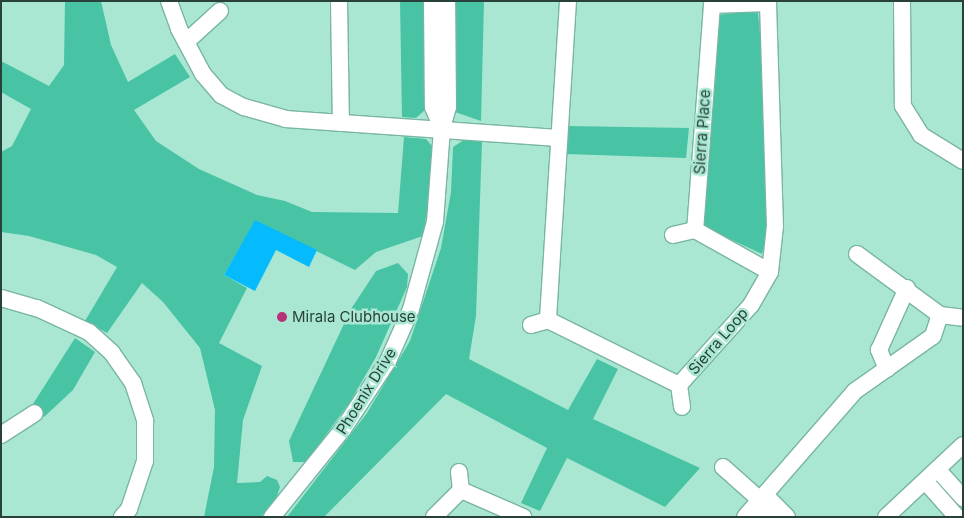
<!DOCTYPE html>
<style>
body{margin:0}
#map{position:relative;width:964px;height:518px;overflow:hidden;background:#a9e7d3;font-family:Inter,sans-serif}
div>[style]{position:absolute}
.green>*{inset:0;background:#48c4a4}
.water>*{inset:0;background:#06bbfd}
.roads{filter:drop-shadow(1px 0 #79b5a3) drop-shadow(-1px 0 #79b5a3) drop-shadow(0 1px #79b5a3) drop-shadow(0 -1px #79b5a3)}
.street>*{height:16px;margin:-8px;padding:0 8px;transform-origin:8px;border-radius:8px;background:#fff}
.dots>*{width:14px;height:14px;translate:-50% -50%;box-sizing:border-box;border:2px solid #a9e7d3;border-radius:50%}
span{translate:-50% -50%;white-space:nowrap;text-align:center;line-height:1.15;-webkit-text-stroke:5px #a9e7d3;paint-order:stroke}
.street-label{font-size:15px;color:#28413a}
.poi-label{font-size:15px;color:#28413a}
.left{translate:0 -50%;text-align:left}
.frame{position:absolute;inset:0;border:2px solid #28413a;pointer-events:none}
</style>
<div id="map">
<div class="green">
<i style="clip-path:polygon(65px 1px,101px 1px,111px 45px,128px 82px,175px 54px,190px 77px,134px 110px,156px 141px,199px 169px,257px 195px,285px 201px,312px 212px,398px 213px,404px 137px,426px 139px,432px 146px,432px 179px,423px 236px,376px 252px,355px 270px,255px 221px,224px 275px,247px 288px,219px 343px,262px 366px,243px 420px,237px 483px,260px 482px,267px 476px,277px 480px,280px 487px,277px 496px,261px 517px,204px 517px,214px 467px,215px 410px,200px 348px,163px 302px,142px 283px,107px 333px,85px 321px,117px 267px,96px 255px,29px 236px,1px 232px,1px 152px,12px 146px,31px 109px,1px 92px,1px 61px,49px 86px,64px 65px)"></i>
<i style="clip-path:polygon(400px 1px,426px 1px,426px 109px,416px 118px,402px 117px)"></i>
<i style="clip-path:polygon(454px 1px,484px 1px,481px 121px,455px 112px)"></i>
<i style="clip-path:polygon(740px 12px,758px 13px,768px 116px,770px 224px,762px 254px,704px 227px,719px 15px)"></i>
<i style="clip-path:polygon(567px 126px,689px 128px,686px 158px,565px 154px)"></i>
<i style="clip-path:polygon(464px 140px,482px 142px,476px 316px,469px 359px,568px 410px,597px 359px,618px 369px,593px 419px,700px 468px,665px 507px,567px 458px,540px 511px,521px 503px,547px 448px,446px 394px,324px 517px,287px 517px,367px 413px,410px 341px,441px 248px,451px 192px,453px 147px)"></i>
<i style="clip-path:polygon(398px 263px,408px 274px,407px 287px,376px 357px,350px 402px,306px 462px,293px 462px,289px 441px,351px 309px,376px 271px)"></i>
<i style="clip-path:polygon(75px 338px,95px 352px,73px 390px,44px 417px,33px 404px)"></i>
</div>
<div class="water">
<i style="clip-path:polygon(255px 220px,317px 250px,309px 267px,276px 250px,255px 291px,224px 275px)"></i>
</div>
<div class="roads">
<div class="street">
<i style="left:169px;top:1px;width:30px;rotate:70deg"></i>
<i style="left:179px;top:29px;width:51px;rotate:61.9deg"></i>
<i style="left:203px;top:74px;width:28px;rotate:49deg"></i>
<i style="left:221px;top:95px;width:26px;rotate:28deg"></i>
<i style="left:244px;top:107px;width:44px;rotate:15.9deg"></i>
<i style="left:286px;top:119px;width:272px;rotate:4deg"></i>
<i style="left:339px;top:1px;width:122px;rotate:89.1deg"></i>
<i style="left:432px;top:1px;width:106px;rotate:89.5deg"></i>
<i style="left:433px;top:107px;width:23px;rotate:67deg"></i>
<i style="left:568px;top:1px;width:320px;rotate:93.6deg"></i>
<i style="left:548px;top:320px;width:146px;rotate:26.4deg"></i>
<i style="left:902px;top:1px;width:105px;rotate:89.5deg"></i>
<i style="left:903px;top:106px;width:34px;rotate:58deg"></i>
<i style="left:921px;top:135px;width:49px;rotate:31.8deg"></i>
<i style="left:768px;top:3px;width:56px;rotate:178deg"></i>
<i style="left:712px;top:5px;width:226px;rotate:94.3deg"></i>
<i style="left:695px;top:230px;width:86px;rotate:29.2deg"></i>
<i style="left:186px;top:42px;width:46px;rotate:-42.4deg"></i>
<i style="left:673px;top:235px;width:23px;rotate:-13deg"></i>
<i style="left:857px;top:254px;width:103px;rotate:36.3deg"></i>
<i style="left:940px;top:315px;width:23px;rotate:7deg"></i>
<i style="left:1px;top:298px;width:37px;rotate:16deg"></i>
<i style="left:37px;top:308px;width:57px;rotate:24.8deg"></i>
<i style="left:89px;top:332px;width:31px;rotate:42deg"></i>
<i style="left:112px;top:353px;width:37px;rotate:55deg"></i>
<i style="left:133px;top:383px;width:40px;rotate:72deg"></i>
<i style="left:145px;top:421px;width:40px;rotate:90deg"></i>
<i style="left:145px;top:461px;width:51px;rotate:108.4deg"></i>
<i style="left:129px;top:509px;width:11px;rotate:131deg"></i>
<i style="left:531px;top:325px;width:18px;rotate:-16deg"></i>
<i style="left:887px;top:369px;width:21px;rotate:-113deg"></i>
<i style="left:879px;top:350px;width:68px;rotate:-65.7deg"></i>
<i style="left:679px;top:385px;width:108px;rotate:-48deg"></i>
<i style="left:751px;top:305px;width:38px;rotate:-60deg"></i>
<i style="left:770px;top:272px;width:46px;rotate:-83.8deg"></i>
<i style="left:775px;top:226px;width:225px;rotate:-91.8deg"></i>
<i style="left:679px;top:385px;width:22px;rotate:82deg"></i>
<i style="left:1px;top:435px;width:40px;rotate:-32.9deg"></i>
<i style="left:723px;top:467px;width:50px;rotate:41.7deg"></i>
<i style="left:938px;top:470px;width:38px;rotate:48deg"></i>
<i style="left:459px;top:472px;width:18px;rotate:84deg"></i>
<i style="left:926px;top:482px;width:47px;rotate:48.5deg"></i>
<i style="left:461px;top:490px;width:68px;rotate:23.5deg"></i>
<i style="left:765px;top:495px;width:31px;rotate:45deg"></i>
<i style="left:756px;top:505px;width:16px;rotate:47deg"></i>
<i style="left:272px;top:517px;width:113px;rotate:-51.1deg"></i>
<i style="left:343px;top:429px;width:82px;rotate:-56.5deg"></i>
<i style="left:388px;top:361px;width:57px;rotate:-66.1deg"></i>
<i style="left:411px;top:309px;width:90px;rotate:-74.6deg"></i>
<i style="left:435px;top:222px;width:94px;rotate:-85.7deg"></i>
<i style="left:442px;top:128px;width:22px;rotate:-74deg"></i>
<i style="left:448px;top:107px;width:106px;rotate:-90.5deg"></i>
<i style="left:434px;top:517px;width:38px;rotate:-45deg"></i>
<i style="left:745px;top:517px;width:167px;rotate:-48.9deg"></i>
<i style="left:855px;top:391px;width:95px;rotate:-35.2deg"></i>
<i style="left:933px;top:336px;width:22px;rotate:-72deg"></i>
<i style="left:886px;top:517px;width:105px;rotate:-43.1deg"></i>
</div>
</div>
<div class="dots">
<i style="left:282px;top:317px;background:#b63177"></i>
</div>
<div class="street-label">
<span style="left:702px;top:132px;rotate:-86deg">Sierra Place</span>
<span style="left:718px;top:341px;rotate:-49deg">Sierra Loop</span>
<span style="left:366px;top:391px;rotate:-58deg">Phoenix Drive</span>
</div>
<div class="poi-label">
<span class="left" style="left:292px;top:317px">Mirala Clubhouse</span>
</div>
<div class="frame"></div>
</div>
